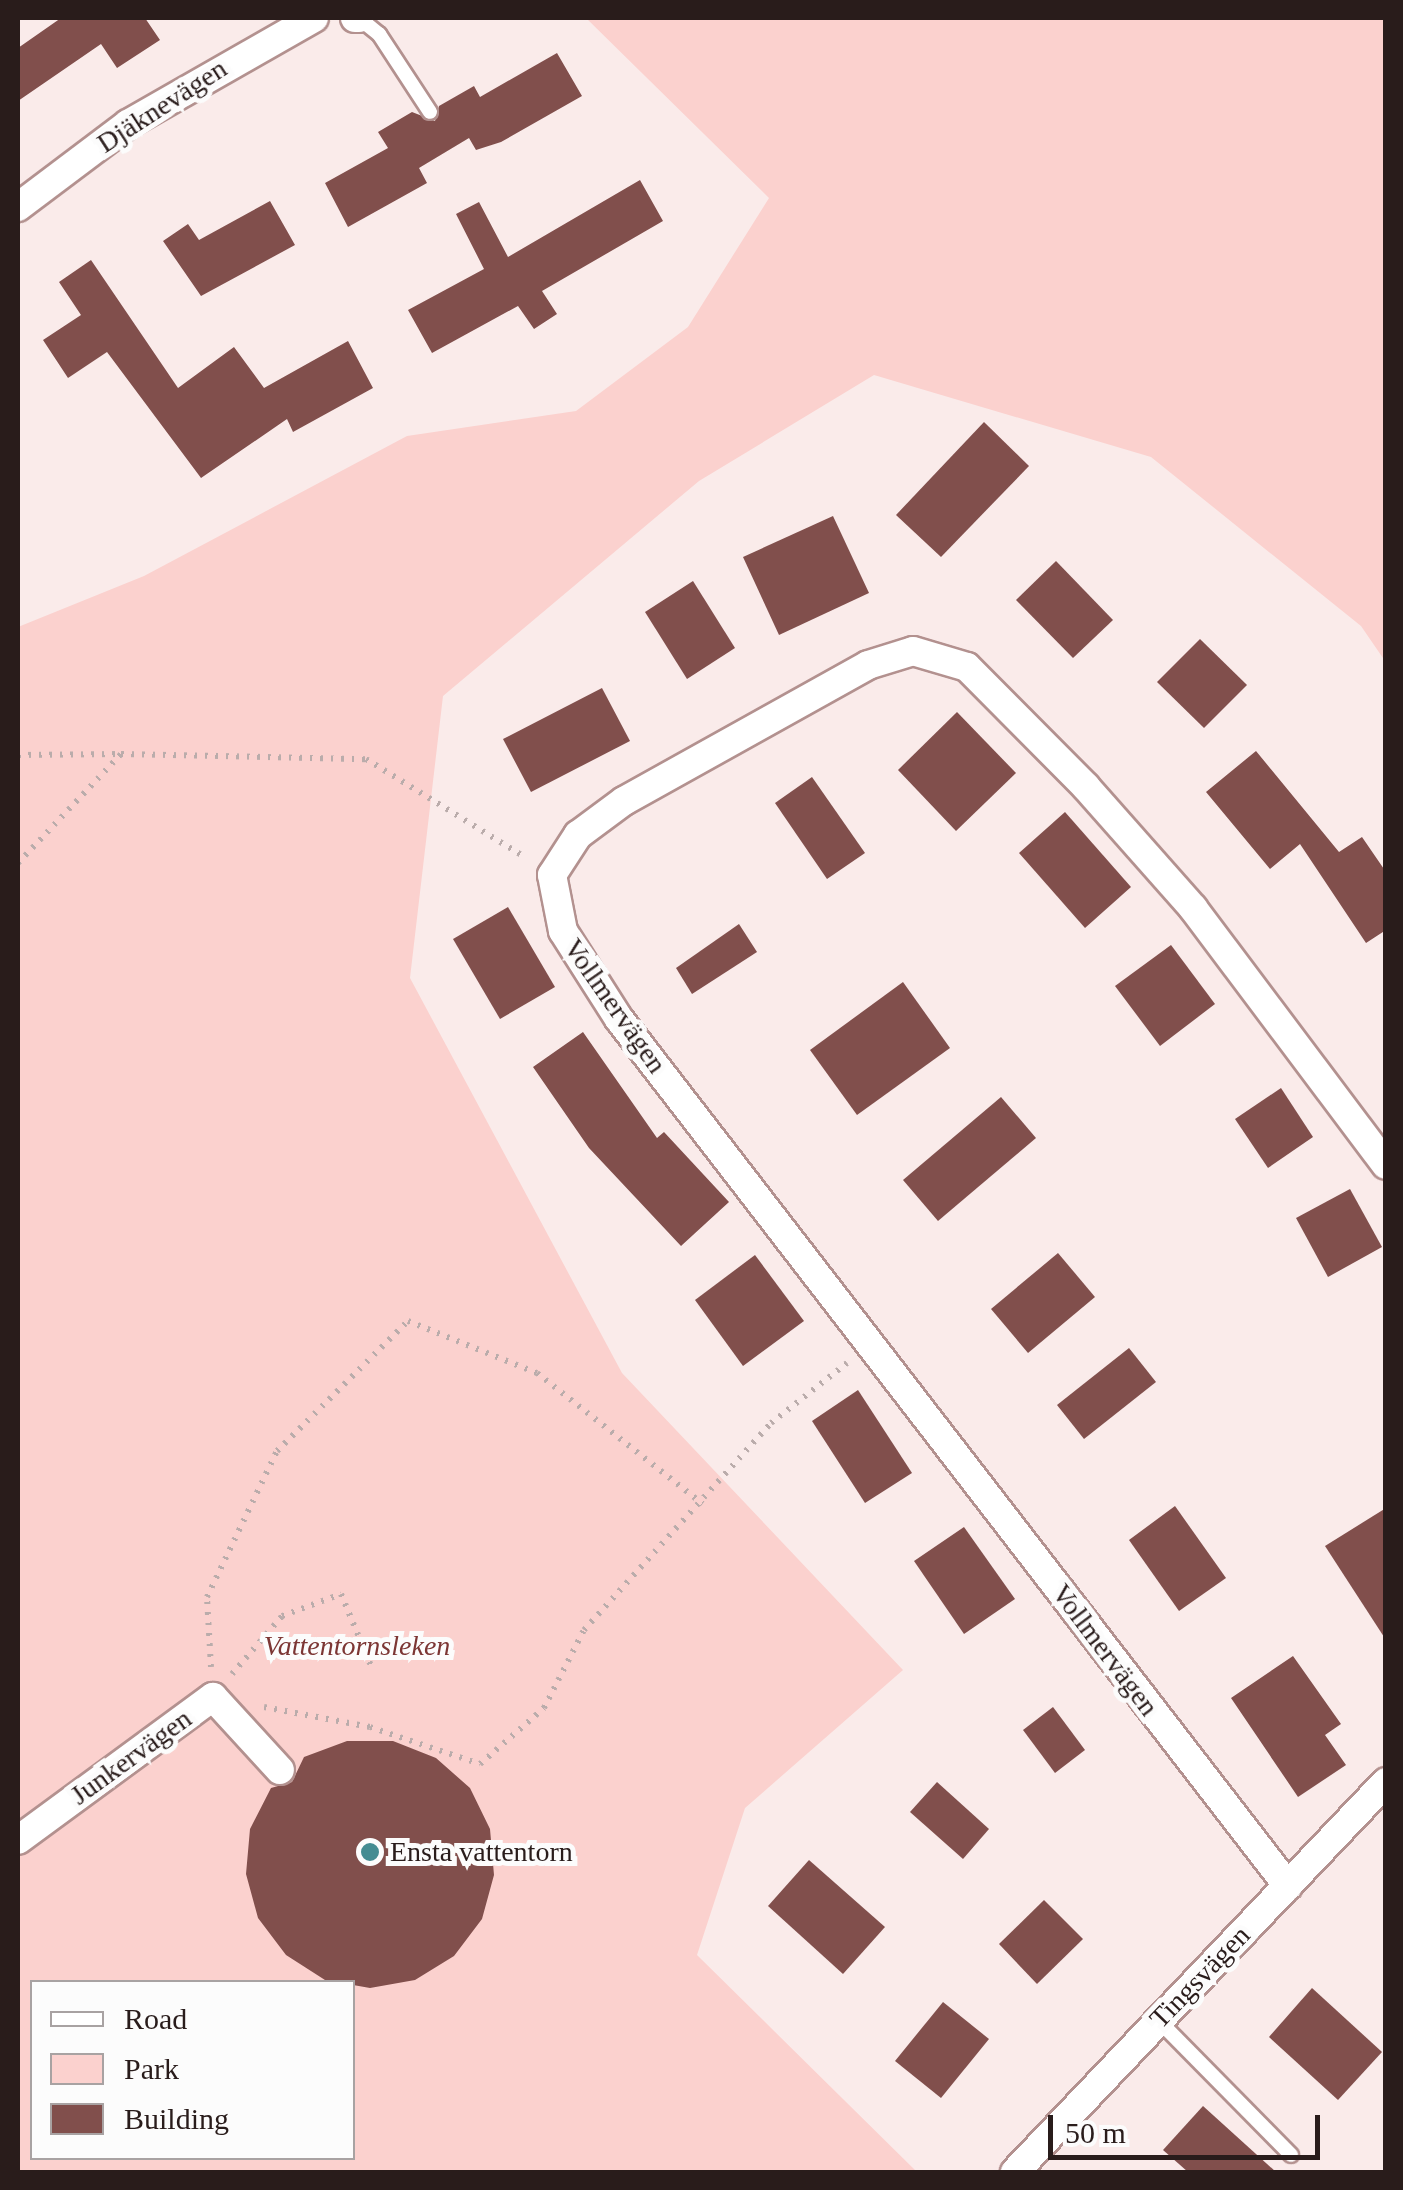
<!DOCTYPE html>
<meta charset="utf-8">
<style>
body{margin:0}
#map{position:relative;width:1403px;height:2190px;overflow:hidden;background:#faebea;font-family:Georgia,serif}
div>[style]{position:absolute}
.green>*{inset:0;background:#fbd1ce}
.building>*{inset:0;background:#814f4c}
.path>*{height:6px;margin-top:-3px;transform-origin:0;background:repeating-linear-gradient(90deg,#baacab 0 2.5px,transparent 0 10.5px)}
.roads{filter:drop-shadow(2px 0 #b3918f) drop-shadow(-2px 0 #b3918f) drop-shadow(0 2px #b3918f) drop-shadow(0 -2px #b3918f)}
.lane>*{height:14px;margin:-7px;padding:0 7px;transform-origin:7px;border-radius:7px;background:#fff}
.street>*{height:28px;margin:-14px;padding:0 14px;transform-origin:14px;border-radius:14px;background:#fff}
.dots>*{width:28px;height:28px;translate:-50% -50%;box-sizing:border-box;border:5px solid #fcfcfc;border-radius:50%}
span{translate:-50% -50%;white-space:nowrap;text-align:center;line-height:1.15;-webkit-text-stroke:10px #fcfcfc;paint-order:stroke}
.street-label{font-size:28px;color:#291c1b}
.park-label{font-size:28px;color:#7c3634;font-style:italic}
.poi-label{font-size:28px;color:#291c1b}
.left{translate:0 -50%;text-align:left}
.frame{position:absolute;inset:0;border:20px solid #291c1b;pointer-events:none}
.legend{position:absolute;left:30px;top:1980px;width:325px;height:180px;box-sizing:border-box;background:#fcfcfc;border:2px solid #a8a2a2;margin:0;padding:12px 18px;list-style:none;font-size:30px;color:#291c1b}
.legend li{display:flex;align-items:center;gap:20px;height:50px}
.legend b{width:50px;border:2px solid #a8a2a2}
.scale{position:absolute;left:1048px;top:2115px;width:272px;height:45px;box-sizing:border-box;border:5px solid #291c1b;border-top:0;padding-left:12px;font-size:30px;line-height:35px;white-space:nowrap;color:#291c1b;-webkit-text-stroke:8px #fcfcfc;paint-order:stroke}
</style>
<div id="map">
<div class="green">
<i style="clip-path:polygon(evenodd,586px 18px,1385px 18px,1385px 661px,1361px 626px,1151px 457px,874px 375px,699px 481px,443px 696px,410px 978px,622px 1373px,903px 1670px,745px 1808px,697px 1955px,917px 2172px,18px 2172px,18px 627px,144px 576px,407px 436px,576px 411px,688px 327px,769px 198px,586px 18px,32px 1982px,352px 1982px,352px 2158px,32px 2158px,32px 1982px)"></i>
</div>
<div class="building">
<i style="clip-path:polygon(61px 18px,145px 18px,160px 40px,117px 68px,101px 44px,18px 101px,18px 48px)"></i>
<i style="clip-path:polygon(557px 53px,582px 96px,501px 142px,476px 150px,469px 138px,419px 168px,427px 183px,348px 227px,325px 183px,388px 148px,378px 132px,412px 112px,435px 121px,439px 106px,474px 86px,480px 97px)"></i>
<i style="clip-path:polygon(640px 180px,663px 221px,542px 291px,557px 314px,534px 329px,518px 306px,432px 353px,408px 310px,484px 269px,456px 214px,479px 202px,508px 257px)"></i>
<i style="clip-path:polygon(270px 201px,295px 245px,201px 296px,163px 241px,188px 224px,199px 240px)"></i>
<i style="clip-path:polygon(91px 260px,178px 388px,234px 347px,264px 388px,348px 341px,373px 388px,293px 432px,287px 419px,201px 478px,107px 352px,68px 378px,43px 340px,81px 315px,59px 282px)"></i>
<i style="clip-path:polygon(984px 422px,1029px 466px,941px 557px,896px 515px)"></i>
<i style="clip-path:polygon(833px 516px,869px 593px,779px 635px,743px 557px)"></i>
<i style="clip-path:polygon(1056px 561px,1113px 620px,1073px 658px,1016px 600px)"></i>
<i style="clip-path:polygon(693px 581px,735px 648px,687px 679px,645px 612px)"></i>
<i style="clip-path:polygon(1200px 639px,1247px 685px,1204px 728px,1157px 682px)"></i>
<i style="clip-path:polygon(602px 688px,630px 741px,531px 792px,503px 739px)"></i>
<i style="clip-path:polygon(957px 712px,1016px 773px,956px 831px,898px 770px)"></i>
<i style="clip-path:polygon(1256px 751px,1339px 852px,1362px 837px,1386px 872px,1386px 930px,1366px 943px,1300px 844px,1270px 869px,1206px 792px)"></i>
<i style="clip-path:polygon(812px 777px,865px 853px,827px 879px,775px 803px)"></i>
<i style="clip-path:polygon(1065px 812px,1131px 887px,1085px 928px,1019px 853px)"></i>
<i style="clip-path:polygon(508px 907px,555px 987px,500px 1019px,453px 939px)"></i>
<i style="clip-path:polygon(739px 924px,757px 952px,692px 994px,676px 968px)"></i>
<i style="clip-path:polygon(1171px 945px,1215px 1004px,1160px 1046px,1115px 986px)"></i>
<i style="clip-path:polygon(903px 982px,950px 1048px,857px 1115px,810px 1050px)"></i>
<i style="clip-path:polygon(583px 1032px,657px 1138px,664px 1132px,729px 1202px,681px 1246px,589px 1148px,533px 1067px)"></i>
<i style="clip-path:polygon(1281px 1088px,1313px 1137px,1268px 1168px,1235px 1119px)"></i>
<i style="clip-path:polygon(1001px 1097px,1036px 1138px,938px 1221px,903px 1180px)"></i>
<i style="clip-path:polygon(1350px 1189px,1382px 1247px,1328px 1277px,1296px 1218px)"></i>
<i style="clip-path:polygon(1058px 1253px,1095px 1297px,1028px 1353px,991px 1309px)"></i>
<i style="clip-path:polygon(755px 1255px,804px 1321px,743px 1366px,695px 1300px)"></i>
<i style="clip-path:polygon(1129px 1348px,1156px 1382px,1084px 1439px,1057px 1405px)"></i>
<i style="clip-path:polygon(858px 1390px,912px 1473px,865px 1503px,812px 1421px)"></i>
<i style="clip-path:polygon(1175px 1506px,1226px 1578px,1179px 1611px,1129px 1540px)"></i>
<i style="clip-path:polygon(1386px 1508px,1386px 1640px,1325px 1546px)"></i>
<i style="clip-path:polygon(964px 1527px,1015px 1599px,964px 1634px,914px 1561px)"></i>
<i style="clip-path:polygon(1293px 1656px,1341px 1724px,1325px 1735px,1346px 1765px,1298px 1797px,1231px 1698px)"></i>
<i style="clip-path:polygon(1053px 1707px,1085px 1750px,1055px 1773px,1023px 1730px)"></i>
<i style="clip-path:polygon(347px 1741px,393px 1741px,436px 1758px,470px 1788px,490px 1829px,494px 1875px,482px 1919px,454px 1956px,415px 1980px,370px 1988px,325px 1980px,286px 1955px,258px 1918px,246px 1874px,250px 1829px,271px 1788px,292px 1782px,304px 1757px)"></i>
<i style="clip-path:polygon(937px 1782px,989px 1829px,963px 1859px,910px 1812px)"></i>
<i style="clip-path:polygon(809px 1860px,885px 1927px,843px 1974px,768px 1906px)"></i>
<i style="clip-path:polygon(1044px 1900px,1083px 1939px,1037px 1984px,999px 1944px)"></i>
<i style="clip-path:polygon(1312px 1988px,1382px 2052px,1338px 2100px,1269px 2037px)"></i>
<i style="clip-path:polygon(943px 2002px,989px 2039px,941px 2098px,895px 2061px)"></i>
<i style="clip-path:polygon(1203px 2106px,1276px 2172px,1188px 2172px,1163px 2150px)"></i>
</div>
<div class="path">
<i style="left:18px;top:755px;width:103px;rotate:-0.6deg"></i>
<i style="left:18px;top:863px;width:150px;rotate:-46.6deg"></i>
<i style="left:121px;top:754px;width:245px;rotate:1.2deg"></i>
<i style="left:366px;top:759px;width:188px;rotate:31.7deg"></i>
<i style="left:211px;top:1667px;width:70px;rotate:-93.3deg"></i>
<i style="left:207px;top:1597px;width:162px;rotate:-64.4deg"></i>
<i style="left:277px;top:1451px;width:185px;rotate:-44.8deg"></i>
<i style="left:408px;top:1321px;width:139px;rotate:22deg"></i>
<i style="left:537px;top:1373px;width:211px;rotate:38.3deg"></i>
<i style="left:232px;top:1674px;width:77px;rotate:-49.2deg"></i>
<i style="left:282px;top:1616px;width:63px;rotate:-20.4deg"></i>
<i style="left:341px;top:1594px;width:80px;rotate:67.3deg"></i>
<i style="left:264px;top:1707px;width:108px;rotate:10.7deg"></i>
<i style="left:370px;top:1727px;width:116px;rotate:18.6deg"></i>
<i style="left:480px;top:1764px;width:85px;rotate:-41.2deg"></i>
<i style="left:544px;top:1708px;width:88px;rotate:-62.9deg"></i>
<i style="left:584px;top:1630px;width:279px;rotate:-47.9deg"></i>
<i style="left:771px;top:1423px;width:97px;rotate:-38.3deg"></i>
</div>
<div class="roads">
<div class="lane">
<i style="left:359px;top:18px;width:26px;rotate:39deg"></i>
<i style="left:379px;top:34px;width:93px;rotate:56.8deg"></i>
<i style="left:1159px;top:2021px;width:188px;rotate:45.4deg"></i>
</div>
<div class="street">
<i style="left:355px;top:18px;width:4px"></i>
<i style="left:18px;top:207px;width:138px;rotate:-37deg"></i>
<i style="left:128px;top:124px;width:214px;rotate:-29.7deg"></i>
<i style="left:18px;top:1840px;width:242px;rotate:-36.3deg"></i>
<i style="left:213px;top:1697px;width:99px;rotate:47.5deg"></i>
<i style="left:1288px;top:1886px;width:1095px;rotate:-127.65deg"></i>
<i style="left:619px;top:1019px;width:104px;rotate:-122.5deg"></i>
<i style="left:563px;top:931px;width:57px;rotate:-101.1deg"></i>
<i style="left:552px;top:875px;width:48px;rotate:-57deg"></i>
<i style="left:578px;top:835px;width:57px;rotate:-36.5deg"></i>
<i style="left:624px;top:801px;width:279px;rotate:-29.1deg"></i>
<i style="left:868px;top:665px;width:47px;rotate:-17.3deg"></i>
<i style="left:913px;top:651px;width:56px;rotate:16.5deg"></i>
<i style="left:967px;top:667px;width:169px;rotate:45.2deg"></i>
<i style="left:1086px;top:787px;width:162px;rotate:48.5deg"></i>
<i style="left:1193px;top:908px;width:321px;rotate:53.1deg"></i>
<i style="left:1015px;top:2172px;width:538px;rotate:-46.43deg"></i>
</div>
</div>
<div class="dots">
<i style="left:370px;top:1852px;background:#458c92"></i>
</div>
<div class="street-label">
<span style="left:162px;top:106px;rotate:-33deg">Djäknevägen</span>
<span style="left:615px;top:1006px;rotate:55deg">Vollmervägen</span>
<span style="left:1105px;top:1650px;rotate:53deg">Vollmervägen</span>
<span style="left:131px;top:1757px;rotate:-36deg">Junkervägen</span>
<span style="left:1200px;top:1977px;rotate:-46deg">Tingsvägen</span>
</div>
<div class="park-label">
<span style="left:357px;top:1646px">Vattentornsleken</span>
</div>
<div class="poi-label">
<span class="left" style="left:390px;top:1852px">Ensta vattentorn</span>
</div>
<div class="frame"></div>
<ul class="legend">
<li><b style="height:12px;background:#fff"></b>Road</li>
<li><b style="height:28px;background:#fbd1ce"></b>Park</li>
<li><b style="height:28px;background:#814f4c"></b>Building</li>
</ul>
<div class="scale">50 m</div>
</div>
